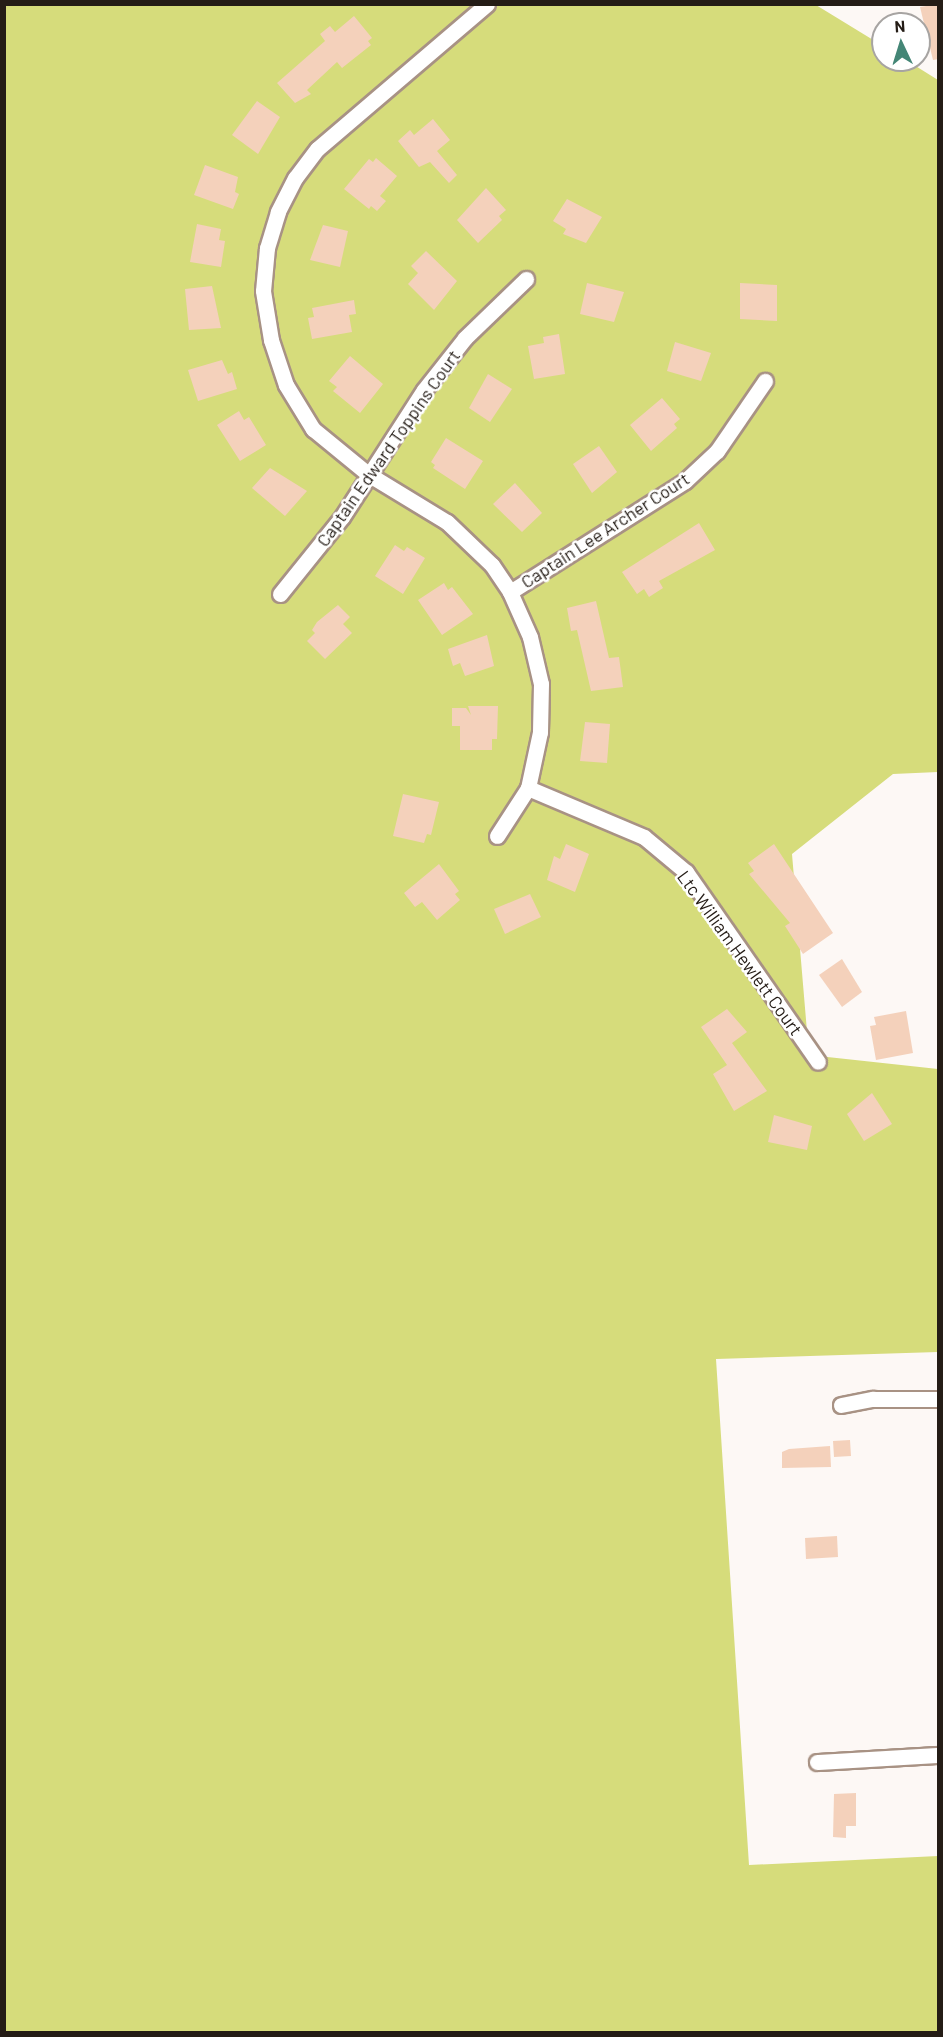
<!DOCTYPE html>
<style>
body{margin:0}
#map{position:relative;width:943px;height:2037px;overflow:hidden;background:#fdf8f5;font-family:Barlow,sans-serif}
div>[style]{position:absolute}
.green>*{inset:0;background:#d6dc7b}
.building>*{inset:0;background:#f4d1bb}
.roads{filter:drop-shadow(2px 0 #a89284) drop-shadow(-2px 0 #a89284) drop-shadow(0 2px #a89284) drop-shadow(0 -2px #a89284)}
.street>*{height:15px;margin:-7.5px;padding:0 7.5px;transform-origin:7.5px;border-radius:7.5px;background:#fff}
span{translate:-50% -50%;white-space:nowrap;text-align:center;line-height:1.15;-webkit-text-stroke:5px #fff;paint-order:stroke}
.street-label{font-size:18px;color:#241c16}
.frame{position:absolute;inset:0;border:6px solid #241c16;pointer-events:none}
.north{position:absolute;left:871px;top:12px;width:60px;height:60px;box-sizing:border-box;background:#fff;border:2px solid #a7a4a2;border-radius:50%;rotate:356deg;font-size:16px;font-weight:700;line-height:24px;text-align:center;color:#241c16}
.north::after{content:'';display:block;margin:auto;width:21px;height:27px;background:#448676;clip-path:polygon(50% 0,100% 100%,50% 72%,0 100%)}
</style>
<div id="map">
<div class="green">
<i style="clip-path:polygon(5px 5px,816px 5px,883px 46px,883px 60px,906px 60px,938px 80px,938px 772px,893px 774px,792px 854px,809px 1055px,938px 1069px,938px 1352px,716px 1359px,749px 1865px,938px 1856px,938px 2032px,5px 2032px)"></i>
</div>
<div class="building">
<i style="clip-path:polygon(939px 4px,939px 59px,933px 60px,920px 7px)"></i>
<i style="clip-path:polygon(354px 16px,372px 38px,368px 41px,371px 45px,342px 68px,337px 62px,307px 90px,311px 94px,295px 103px,277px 83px,325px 41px,320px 34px,330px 26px,335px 32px)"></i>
<i style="clip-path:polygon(257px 101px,280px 117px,258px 154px,232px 135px)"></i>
<i style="clip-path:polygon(433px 119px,450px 140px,437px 151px,457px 175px,449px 183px,430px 162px,419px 167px,398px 141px,410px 130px,414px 135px)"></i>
<i style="clip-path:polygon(376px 158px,397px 176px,380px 196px,386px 201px,377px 211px,371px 206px,369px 209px,344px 189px,369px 159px,373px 162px)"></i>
<i style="clip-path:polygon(205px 165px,238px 177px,235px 192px,239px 194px,233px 209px,194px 195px)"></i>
<i style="clip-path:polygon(486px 188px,506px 210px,499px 216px,502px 220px,478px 243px,457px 220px)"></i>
<i style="clip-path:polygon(567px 199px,602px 217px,586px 243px,563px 234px,566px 229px,553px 221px)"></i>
<i style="clip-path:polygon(197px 224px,221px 229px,219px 240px,225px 241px,221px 267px,190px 262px)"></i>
<i style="clip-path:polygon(323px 225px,348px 231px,340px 267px,310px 260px)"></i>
<i style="clip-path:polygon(426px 251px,457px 281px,434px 310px,408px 284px,418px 273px,411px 266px)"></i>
<i style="clip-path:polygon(587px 283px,624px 292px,614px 322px,580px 314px)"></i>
<i style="clip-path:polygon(740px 283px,777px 285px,777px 321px,740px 319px)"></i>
<i style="clip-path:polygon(212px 286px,221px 328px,189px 330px,185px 289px)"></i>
<i style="clip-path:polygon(354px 300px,356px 314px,349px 315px,352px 332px,312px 339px,308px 318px,314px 317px,312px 308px)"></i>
<i style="clip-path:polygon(559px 334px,565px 374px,534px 379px,528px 346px,544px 343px,543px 337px)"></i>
<i style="clip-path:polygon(675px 342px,711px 353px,701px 381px,667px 371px)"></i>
<i style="clip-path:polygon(350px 356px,383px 384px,360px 413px,333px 391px,337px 387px,329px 381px)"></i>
<i style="clip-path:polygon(222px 360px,228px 374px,232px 372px,237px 389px,198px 401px,188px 370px)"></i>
<i style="clip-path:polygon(488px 374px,512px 389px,490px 422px,469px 408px)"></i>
<i style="clip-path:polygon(662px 398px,680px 419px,674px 424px,677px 428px,651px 451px,630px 425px)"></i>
<i style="clip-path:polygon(239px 411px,244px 420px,249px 417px,266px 445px,240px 461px,217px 425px)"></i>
<i style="clip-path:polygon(446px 438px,483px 461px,465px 489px,433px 468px,435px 465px,431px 462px)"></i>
<i style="clip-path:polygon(599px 446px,617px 472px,592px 493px,573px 464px)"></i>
<i style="clip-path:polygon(270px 468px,307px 491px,285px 516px,252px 488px)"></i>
<i style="clip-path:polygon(515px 483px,542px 513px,522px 532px,493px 504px)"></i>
<i style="clip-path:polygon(699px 523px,715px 550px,659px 581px,663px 588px,649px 597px,644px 589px,637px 594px,622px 572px)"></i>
<i style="clip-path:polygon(395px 545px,404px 551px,407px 547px,425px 558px,403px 594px,375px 576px)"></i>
<i style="clip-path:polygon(444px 583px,448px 590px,452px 587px,473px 614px,442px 635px,418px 600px)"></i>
<i style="clip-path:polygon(596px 601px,609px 658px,619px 657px,623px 687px,591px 691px,577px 630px,571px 631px,567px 608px)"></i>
<i style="clip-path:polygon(338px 605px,350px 617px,343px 624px,352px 633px,325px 659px,307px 641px,315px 633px,312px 630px,317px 622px)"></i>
<i style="clip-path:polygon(487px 635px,494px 666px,465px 676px,460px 663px,453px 666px,448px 649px)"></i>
<i style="clip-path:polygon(468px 706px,498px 706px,497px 739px,492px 739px,492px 750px,460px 750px,460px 726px,452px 726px,452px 708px,466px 708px,471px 715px)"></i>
<i style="clip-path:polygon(585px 722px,610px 724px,607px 763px,580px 761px)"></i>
<i style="clip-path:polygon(403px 794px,439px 802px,431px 835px,427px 834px,424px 843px,393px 836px)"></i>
<i style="clip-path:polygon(566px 844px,589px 854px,575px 892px,547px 880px,554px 856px,560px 859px)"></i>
<i style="clip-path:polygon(774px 844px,833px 933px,803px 954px,785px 926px,790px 923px,749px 874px,754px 871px,748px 863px)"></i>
<i style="clip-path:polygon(439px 864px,459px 891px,455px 894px,460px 900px,437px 920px,422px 902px,415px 907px,404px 893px)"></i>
<i style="clip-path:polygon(530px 894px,541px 917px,505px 934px,494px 909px)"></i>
<i style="clip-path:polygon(842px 959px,862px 992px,842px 1007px,819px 975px)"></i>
<i style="clip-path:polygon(727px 1009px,747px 1032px,732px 1043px,767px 1091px,734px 1111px,713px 1074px,727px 1065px,701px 1027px)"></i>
<i style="clip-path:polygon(906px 1011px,913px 1053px,876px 1060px,870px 1026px,876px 1025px,874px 1017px)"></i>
<i style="clip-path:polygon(872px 1093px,892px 1124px,864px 1141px,847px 1114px)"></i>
<i style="clip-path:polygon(774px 1115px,812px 1126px,807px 1150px,768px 1142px)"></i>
<i style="clip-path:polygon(850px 1440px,851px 1456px,834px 1457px,833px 1441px)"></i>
<i style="clip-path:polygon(830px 1446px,831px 1467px,782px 1468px,782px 1452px,789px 1449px)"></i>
<i style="clip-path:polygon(837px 1536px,838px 1557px,806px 1559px,805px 1538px)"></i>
<i style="clip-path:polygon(856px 1793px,856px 1826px,846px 1826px,846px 1838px,833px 1837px,834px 1794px)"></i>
</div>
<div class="roads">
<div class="street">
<i style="left:487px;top:4px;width:223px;rotate:139.5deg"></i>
<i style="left:317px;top:149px;width:36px;rotate:127deg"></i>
<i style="left:295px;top:178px;width:38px;rotate:117deg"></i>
<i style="left:278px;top:212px;width:38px;rotate:107deg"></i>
<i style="left:267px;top:248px;width:43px;rotate:95.3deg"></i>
<i style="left:263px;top:291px;width:50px;rotate:80.7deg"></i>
<i style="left:271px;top:340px;width:47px;rotate:71.6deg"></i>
<i style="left:286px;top:385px;width:52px;rotate:58.5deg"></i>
<i style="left:313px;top:429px;width:71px;rotate:39.3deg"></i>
<i style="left:368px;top:474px;width:92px;rotate:31.3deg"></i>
<i style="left:447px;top:522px;width:62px;rotate:43.7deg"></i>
<i style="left:492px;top:565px;width:32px;rotate:56deg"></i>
<i style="left:510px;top:592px;width:49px;rotate:66deg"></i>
<i style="left:530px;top:637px;width:48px;rotate:76.8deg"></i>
<i style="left:541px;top:684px;width:48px;rotate:91.2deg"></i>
<i style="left:540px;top:732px;width:57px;rotate:102.1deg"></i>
<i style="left:528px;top:788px;width:57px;rotate:122.9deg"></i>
<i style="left:510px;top:592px;width:207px;rotate:-32.4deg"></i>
<i style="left:685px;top:481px;width:44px;rotate:-43.2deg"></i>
<i style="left:717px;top:451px;width:85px;rotate:-55.6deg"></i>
<i style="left:280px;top:594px;width:99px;rotate:-51.2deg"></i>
<i style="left:342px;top:517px;width:151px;rotate:-57.2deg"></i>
<i style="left:424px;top:390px;width:66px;rotate:-51.7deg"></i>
<i style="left:465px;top:338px;width:85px;rotate:-44deg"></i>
<i style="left:528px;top:788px;width:126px;rotate:22.9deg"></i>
<i style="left:644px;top:837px;width:55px;rotate:39.8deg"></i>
<i style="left:686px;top:872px;width:231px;rotate:55.2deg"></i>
<i style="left:841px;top:1405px;width:33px;rotate:-11deg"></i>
<i style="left:873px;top:1399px;width:65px"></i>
<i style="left:817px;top:1762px;width:121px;rotate:-3.3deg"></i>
</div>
</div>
<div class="street-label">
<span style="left:388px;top:448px;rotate:-55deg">Captain Edward Toppins Court</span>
<span style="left:605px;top:530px;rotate:-33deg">Captain Lee Archer Court</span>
<span style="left:740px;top:953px;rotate:54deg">Ltc William Hewlett Court</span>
</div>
<div class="frame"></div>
<div class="north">N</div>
</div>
